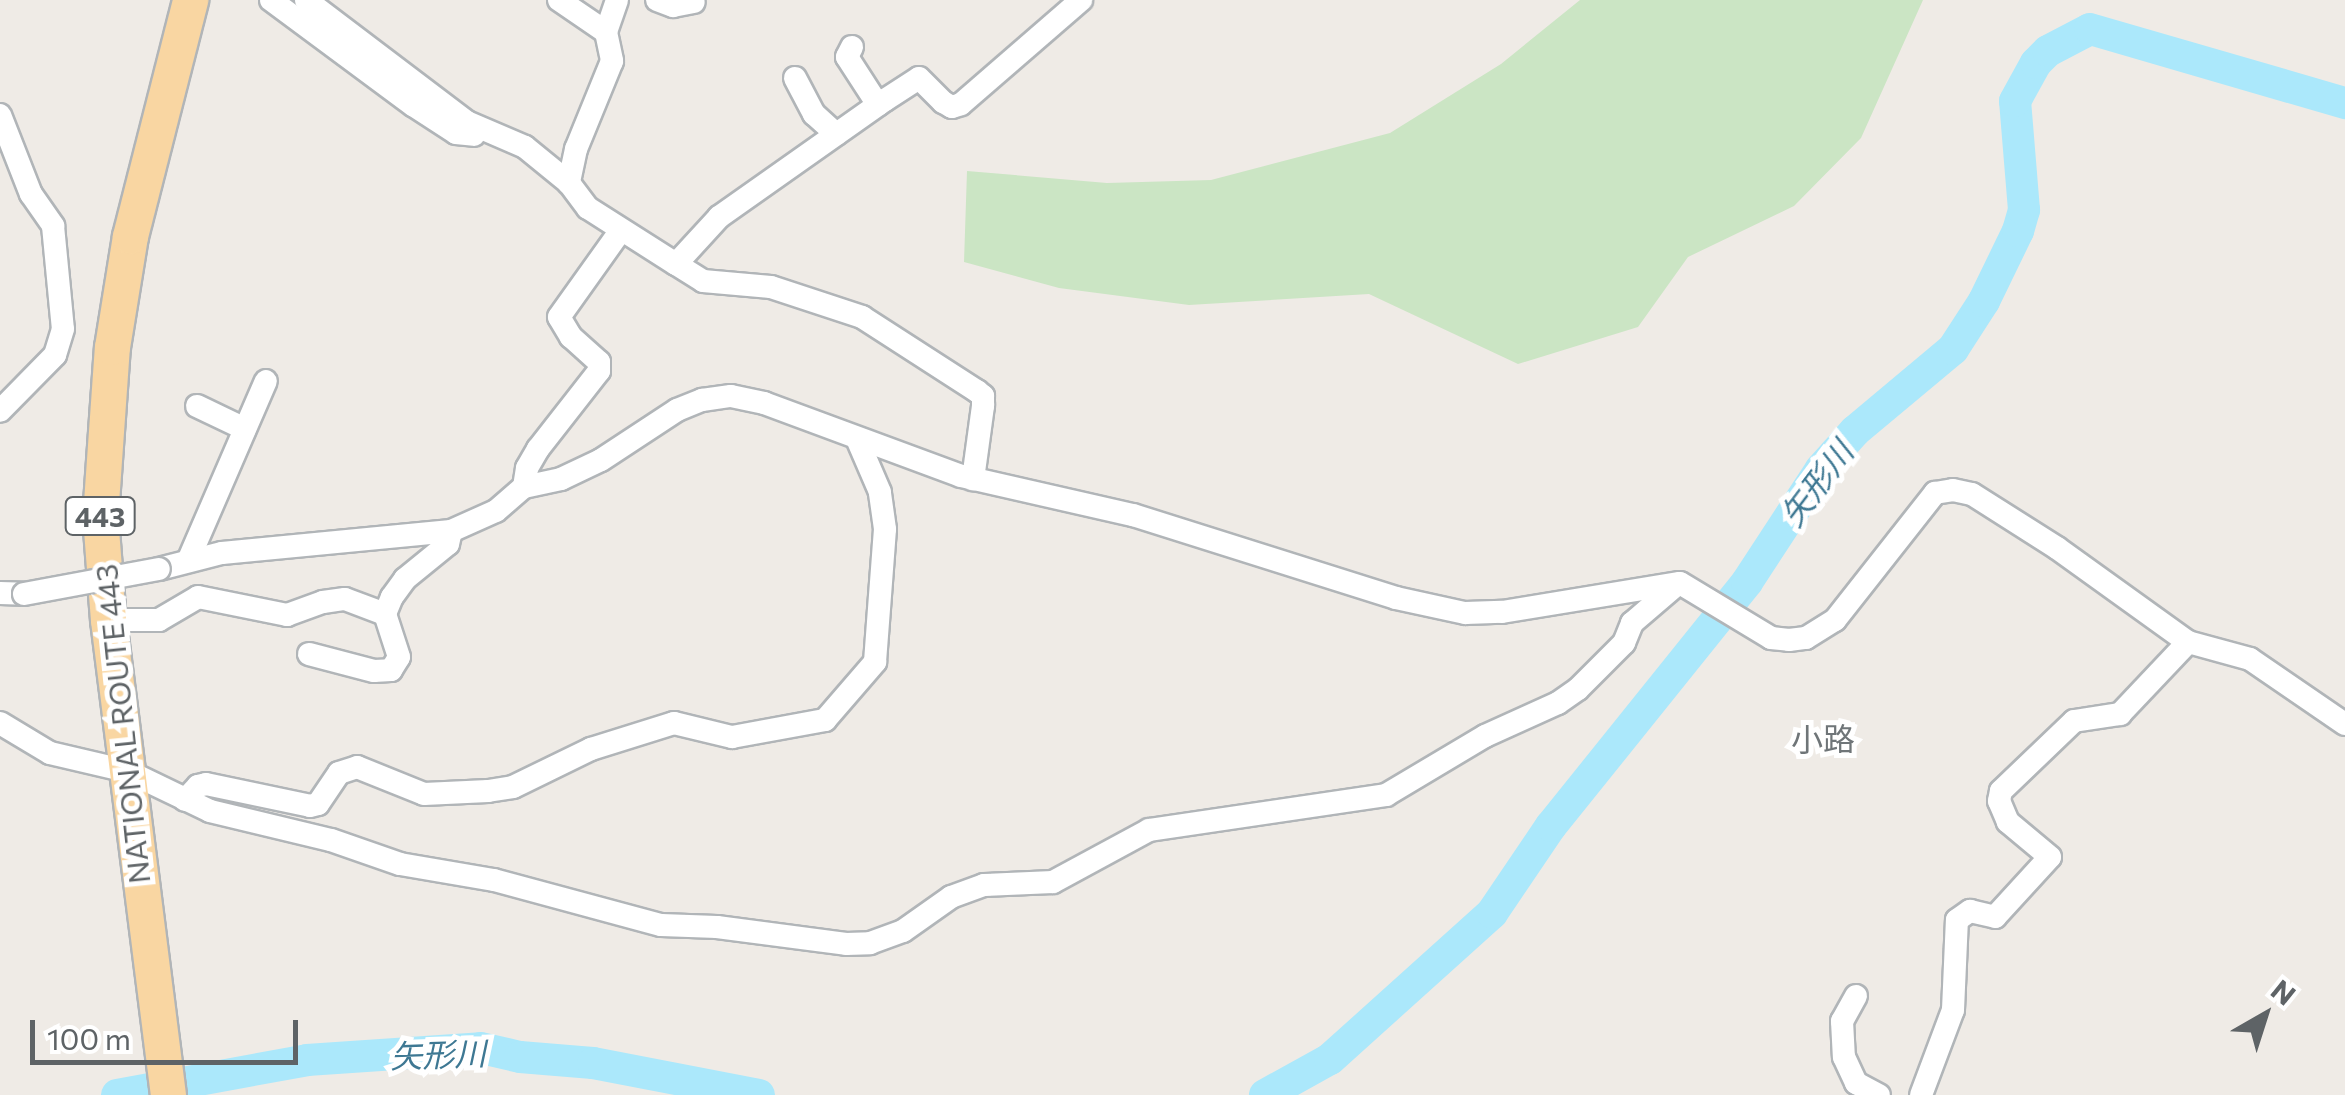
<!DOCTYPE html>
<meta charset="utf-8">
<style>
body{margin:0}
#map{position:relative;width:2345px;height:1095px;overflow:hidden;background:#efebe6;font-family:Commissioner,"Noto Sans JP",sans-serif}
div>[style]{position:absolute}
.green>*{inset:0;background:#cbe5c4}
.river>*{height:32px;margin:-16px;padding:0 16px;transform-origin:16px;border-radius:16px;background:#abe8fb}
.roads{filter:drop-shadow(2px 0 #b1b5b8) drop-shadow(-2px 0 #b1b5b8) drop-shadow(0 2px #b1b5b8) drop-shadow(0 -2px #b1b5b8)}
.minor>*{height:22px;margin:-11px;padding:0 11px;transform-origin:11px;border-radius:11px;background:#fff}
.trunk>*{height:35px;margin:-17.5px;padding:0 17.5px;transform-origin:17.5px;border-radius:17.5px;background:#f9d6a2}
.bridges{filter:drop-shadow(2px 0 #b1b5b8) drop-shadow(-2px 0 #b1b5b8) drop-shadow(0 2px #b1b5b8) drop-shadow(0 -2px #b1b5b8)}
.minor-bridge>*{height:22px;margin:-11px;padding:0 11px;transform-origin:11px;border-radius:11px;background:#fff}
span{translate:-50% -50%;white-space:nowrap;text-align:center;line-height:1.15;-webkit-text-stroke:10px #fff;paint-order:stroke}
.shield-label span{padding:2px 8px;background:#fff;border:2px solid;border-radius:8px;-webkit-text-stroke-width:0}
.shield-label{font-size:28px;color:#5e6366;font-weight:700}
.street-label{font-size:30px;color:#5e6366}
.water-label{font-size:32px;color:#3e7893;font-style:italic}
.neighbourhood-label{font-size:32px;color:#6f7578}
.north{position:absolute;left:2215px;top:965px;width:100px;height:100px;-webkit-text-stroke:8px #fff;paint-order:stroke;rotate:39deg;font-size:28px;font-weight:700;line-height:40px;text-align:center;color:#5e6366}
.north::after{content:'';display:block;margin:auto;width:35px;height:45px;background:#5e6366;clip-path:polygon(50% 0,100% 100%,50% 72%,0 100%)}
.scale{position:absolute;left:30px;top:1020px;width:268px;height:45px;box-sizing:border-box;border:5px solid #5e6366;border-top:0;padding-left:12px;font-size:30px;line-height:35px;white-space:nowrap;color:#5e6366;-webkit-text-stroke:8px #fff;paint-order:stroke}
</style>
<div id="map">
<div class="green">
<i style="clip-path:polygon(1580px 0,1923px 0,1861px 138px,1794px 206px,1688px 257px,1638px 327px,1518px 364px,1369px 294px,1189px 305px,1059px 288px,964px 262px,967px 171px,1107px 183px,1211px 180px,1390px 133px,1501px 64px)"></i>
</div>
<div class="river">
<i style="left:117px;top:1095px;width:193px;rotate:-10.4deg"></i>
<i style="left:307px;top:1060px;width:174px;rotate:-3.9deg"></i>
<i style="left:481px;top:1048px;width:40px;rotate:13deg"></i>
<i style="left:520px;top:1057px;width:73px;rotate:4.7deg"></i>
<i style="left:593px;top:1063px;width:169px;rotate:10.9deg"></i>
<i style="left:1265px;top:1095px;width:74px;rotate:-29deg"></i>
<i style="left:1330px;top:1059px;width:218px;rotate:-42deg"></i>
<i style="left:1492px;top:913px;width:105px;rotate:-55.9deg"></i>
<i style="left:1551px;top:826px;width:313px;rotate:-51.2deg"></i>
<i style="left:1747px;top:582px;width:135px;rotate:-56.8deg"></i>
<i style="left:1821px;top:469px;width:51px;rotate:-48.2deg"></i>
<i style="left:1855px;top:431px;width:128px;rotate:-39.9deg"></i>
<i style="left:1953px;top:349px;width:57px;rotate:-57.1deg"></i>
<i style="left:1984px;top:301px;width:78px;rotate:-64.1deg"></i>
<i style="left:2018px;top:231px;width:22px;rotate:-74deg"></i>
<i style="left:2024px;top:210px;width:109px;rotate:-94.7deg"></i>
<i style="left:2015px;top:101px;width:43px;rotate:-61.1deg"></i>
<i style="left:2036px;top:63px;width:17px;rotate:-45deg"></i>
<i style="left:2048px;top:51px;width:47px;rotate:-27.6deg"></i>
<i style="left:2090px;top:29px;width:266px;rotate:16.2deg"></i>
</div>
<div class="roads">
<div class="minor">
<i style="left:271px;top:0;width:177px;rotate:36.5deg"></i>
<i style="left:413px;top:105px;width:51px;rotate:33.1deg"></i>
<i style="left:456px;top:133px;width:18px;rotate:6deg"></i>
<i style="left:306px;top:0;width:202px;rotate:37.2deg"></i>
<i style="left:467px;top:122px;width:63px;rotate:23.3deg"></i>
<i style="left:525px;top:147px;width:57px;rotate:39.3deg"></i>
<i style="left:569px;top:183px;width:31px;rotate:53deg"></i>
<i style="left:588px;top:208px;width:104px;rotate:32.5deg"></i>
<i style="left:676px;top:264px;width:64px;rotate:-47.5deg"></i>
<i style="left:719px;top:217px;width:203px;rotate:-35.2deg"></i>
<i style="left:885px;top:100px;width:40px;rotate:-32.9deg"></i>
<i style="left:919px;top:78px;width:34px;rotate:45deg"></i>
<i style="left:943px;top:102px;width:10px;rotate:29deg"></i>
<i style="left:952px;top:107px;width:9px;rotate:-18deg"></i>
<i style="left:961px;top:104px;width:159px;rotate:-40.9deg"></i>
<i style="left:559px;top:0;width:57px;rotate:34.2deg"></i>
<i style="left:606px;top:32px;width:30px;rotate:78deg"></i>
<i style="left:612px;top:61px;width:95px;rotate:112.2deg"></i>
<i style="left:576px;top:149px;width:35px;rotate:102deg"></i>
<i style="left:657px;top:0;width:17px;rotate:21deg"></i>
<i style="left:673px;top:6px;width:21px;rotate:-11deg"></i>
<i style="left:606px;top:32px;width:34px;rotate:-71deg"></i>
<i style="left:852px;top:47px;width:11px;rotate:117deg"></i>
<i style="left:847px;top:57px;width:57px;rotate:57.1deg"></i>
<i style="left:795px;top:78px;width:41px;rotate:62.2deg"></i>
<i style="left:814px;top:114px;width:30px;rotate:42deg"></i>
<i style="left:0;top:115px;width:85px;rotate:68.6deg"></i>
<i style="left:31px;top:194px;width:39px;rotate:55deg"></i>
<i style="left:53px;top:226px;width:103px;rotate:84.5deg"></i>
<i style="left:63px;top:329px;width:27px;rotate:107deg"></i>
<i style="left:55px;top:355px;width:78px;rotate:134.5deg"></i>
<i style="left:676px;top:264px;width:32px;rotate:32deg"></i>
<i style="left:703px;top:281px;width:68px;rotate:5deg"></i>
<i style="left:771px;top:287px;width:96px;rotate:18.2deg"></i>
<i style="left:862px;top:317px;width:137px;rotate:32.8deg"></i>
<i style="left:977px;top:391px;width:8px;rotate:40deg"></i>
<i style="left:983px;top:396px;width:10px;rotate:90deg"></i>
<i style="left:983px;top:406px;width:74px;rotate:97.8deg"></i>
<i style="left:197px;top:406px;width:53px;rotate:25.6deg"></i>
<i style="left:524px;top:487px;width:19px;rotate:-81deg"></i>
<i style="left:527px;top:468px;width:22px;rotate:-60deg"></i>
<i style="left:538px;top:449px;width:99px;rotate:-52deg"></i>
<i style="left:599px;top:371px;width:9px;rotate:-90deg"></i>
<i style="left:599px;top:362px;width:38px;rotate:-138deg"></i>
<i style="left:571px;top:337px;width:23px;rotate:-121deg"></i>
<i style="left:559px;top:317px;width:107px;rotate:-54.5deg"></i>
<i style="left:188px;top:561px;width:196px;rotate:-66.6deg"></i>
<i style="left:159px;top:569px;width:65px;rotate:-14.3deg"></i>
<i style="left:222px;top:553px;width:230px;rotate:-5.5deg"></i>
<i style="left:451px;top:531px;width:49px;rotate:-24deg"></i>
<i style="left:496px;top:511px;width:37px;rotate:-41deg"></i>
<i style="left:524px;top:487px;width:38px;rotate:-12deg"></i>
<i style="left:561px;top:479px;width:44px;rotate:-25.4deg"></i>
<i style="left:601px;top:460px;width:91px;rotate:-33.3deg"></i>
<i style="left:677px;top:410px;width:27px;rotate:-22deg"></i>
<i style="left:702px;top:400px;width:29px;rotate:-8deg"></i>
<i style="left:731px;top:396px;width:34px;rotate:12deg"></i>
<i style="left:764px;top:403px;width:210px;rotate:20.3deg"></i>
<i style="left:961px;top:476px;width:176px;rotate:12.8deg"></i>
<i style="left:1133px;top:515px;width:276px;rotate:17.5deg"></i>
<i style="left:1396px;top:598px;width:71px;rotate:12.3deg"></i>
<i style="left:1465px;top:613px;width:37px;rotate:-2deg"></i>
<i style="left:1502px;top:612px;width:180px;rotate:-9.3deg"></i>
<i style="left:1680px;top:583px;width:106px;rotate:31.1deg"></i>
<i style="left:1771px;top:638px;width:18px;rotate:6deg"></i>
<i style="left:1789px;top:640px;width:17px;rotate:-7deg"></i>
<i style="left:1806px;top:638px;width:34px;rotate:-32deg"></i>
<i style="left:1835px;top:620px;width:162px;rotate:-51.8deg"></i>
<i style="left:1935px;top:493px;width:18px;rotate:-9deg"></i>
<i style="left:1953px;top:490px;width:19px;rotate:12deg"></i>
<i style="left:1972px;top:494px;width:101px;rotate:32.4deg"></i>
<i style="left:2057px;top:548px;width:161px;rotate:35.7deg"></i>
<i style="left:2188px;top:642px;width:64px;rotate:15.3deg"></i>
<i style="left:2250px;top:659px;width:115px;rotate:34.4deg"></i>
<i style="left:0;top:593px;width:24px;rotate:2deg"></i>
<i style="left:108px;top:620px;width:51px"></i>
<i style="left:159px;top:620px;width:45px;rotate:-30.5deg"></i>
<i style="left:198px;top:597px;width:91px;rotate:11.4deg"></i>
<i style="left:287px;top:615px;width:38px;rotate:-20deg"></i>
<i style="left:323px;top:602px;width:22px;rotate:-8deg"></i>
<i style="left:345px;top:599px;width:43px;rotate:20.6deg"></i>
<i style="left:309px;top:654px;width:67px;rotate:14.7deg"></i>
<i style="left:374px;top:671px;width:17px;rotate:-3deg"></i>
<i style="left:391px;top:670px;width:15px;rotate:-58deg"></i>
<i style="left:399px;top:657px;width:45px;rotate:-108deg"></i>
<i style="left:385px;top:614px;width:18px;rotate:-68deg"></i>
<i style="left:392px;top:597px;width:22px;rotate:-54deg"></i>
<i style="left:405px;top:579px;width:55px;rotate:-39.1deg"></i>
<i style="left:448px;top:544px;width:13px;rotate:-77deg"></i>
<i style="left:0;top:723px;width:58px;rotate:31deg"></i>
<i style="left:50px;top:753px;width:79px;rotate:13.2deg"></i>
<i style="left:127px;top:771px;width:92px;rotate:25.7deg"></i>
<i style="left:210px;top:811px;width:124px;rotate:13.5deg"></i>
<i style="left:331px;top:840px;width:73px;rotate:19.2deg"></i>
<i style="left:400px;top:864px;width:95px;rotate:9.7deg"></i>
<i style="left:494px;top:880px;width:173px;rotate:15.1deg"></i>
<i style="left:661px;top:925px;width:56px;rotate:2deg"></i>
<i style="left:717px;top:927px;width:130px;rotate:7.5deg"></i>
<i style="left:846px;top:944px;width:24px;rotate:-2deg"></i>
<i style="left:870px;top:943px;width:35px;rotate:-20deg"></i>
<i style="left:903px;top:931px;width:59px;rotate:-35.3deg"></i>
<i style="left:951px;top:897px;width:35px;rotate:-20deg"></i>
<i style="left:984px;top:885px;width:69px;rotate:-2.5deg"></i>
<i style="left:1053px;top:882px;width:109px;rotate:-28.4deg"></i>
<i style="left:1149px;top:830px;width:240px;rotate:-8.4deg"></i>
<i style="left:1386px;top:795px;width:115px;rotate:-30.8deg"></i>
<i style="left:1485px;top:736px;width:80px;rotate:-24.3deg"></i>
<i style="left:1558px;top:703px;width:24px;rotate:-35deg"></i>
<i style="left:1578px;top:689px;width:65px;rotate:-45deg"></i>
<i style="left:1624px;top:643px;width:22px;rotate:-68deg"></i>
<i style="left:1632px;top:623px;width:55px;rotate:-40.6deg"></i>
<i style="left:185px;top:800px;width:19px;rotate:-47deg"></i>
<i style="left:198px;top:786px;width:8px;rotate:-14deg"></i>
<i style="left:206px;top:784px;width:106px;rotate:11.9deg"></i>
<i style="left:310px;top:806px;width:8px;rotate:-14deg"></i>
<i style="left:318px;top:804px;width:37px;rotate:-56deg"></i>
<i style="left:339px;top:773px;width:19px;rotate:-18deg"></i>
<i style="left:357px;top:767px;width:72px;rotate:21.9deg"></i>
<i style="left:424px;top:794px;width:64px;rotate:-2.7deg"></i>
<i style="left:488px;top:791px;width:25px;rotate:-9deg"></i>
<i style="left:513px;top:787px;width:87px;rotate:-26deg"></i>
<i style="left:591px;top:749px;width:87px;rotate:-17.4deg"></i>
<i style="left:674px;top:723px;width:60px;rotate:13.6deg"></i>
<i style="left:732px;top:737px;width:95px;rotate:-10.4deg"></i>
<i style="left:825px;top:720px;width:77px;rotate:-49.2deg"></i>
<i style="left:875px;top:662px;width:133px;rotate:-85.7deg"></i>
<i style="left:885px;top:529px;width:37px;rotate:-98deg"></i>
<i style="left:880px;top:492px;width:56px;rotate:-113.3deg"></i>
<i style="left:1856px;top:996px;width:29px;rotate:119deg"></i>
<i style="left:1842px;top:1021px;width:36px;rotate:87deg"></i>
<i style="left:1844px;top:1057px;width:29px;rotate:65deg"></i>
<i style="left:1856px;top:1083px;width:26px;rotate:28deg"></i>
<i style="left:1921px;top:1095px;width:91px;rotate:-69.4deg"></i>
<i style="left:1953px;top:1010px;width:90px;rotate:-87.5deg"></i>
<i style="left:1957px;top:920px;width:16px;rotate:-35deg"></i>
<i style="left:1970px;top:911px;width:26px;rotate:13deg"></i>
<i style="left:1995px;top:917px;width:81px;rotate:-47.5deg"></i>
<i style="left:2050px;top:857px;width:55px;rotate:-140.2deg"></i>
<i style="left:2008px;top:822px;width:23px;rotate:-113deg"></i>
<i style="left:1999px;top:801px;width:10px;rotate:-79deg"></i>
<i style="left:2001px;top:791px;width:101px;rotate:-43.8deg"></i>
<i style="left:2074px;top:721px;width:47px;rotate:-8.7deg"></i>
<i style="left:2120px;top:714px;width:99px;rotate:-46.6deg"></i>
</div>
<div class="trunk">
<i style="left:168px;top:1095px;width:479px;rotate:-97.2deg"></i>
<i style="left:108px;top:620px;width:103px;rotate:-94.4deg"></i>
<i style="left:100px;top:517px;width:170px;rotate:-86deg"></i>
<i style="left:112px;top:347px;width:112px;rotate:-80.8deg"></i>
<i style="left:130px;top:236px;width:244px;rotate:-75.7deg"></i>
</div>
</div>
<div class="bridges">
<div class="minor-bridge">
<i style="left:24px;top:594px;width:137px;rotate:-10.5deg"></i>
</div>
</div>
<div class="shield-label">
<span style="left:100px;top:516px">443</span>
</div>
<div class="street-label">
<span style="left:122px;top:724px;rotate:-96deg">NATIONAL ROUTE 443</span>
</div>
<div class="water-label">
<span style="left:1816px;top:483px;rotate:-53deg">矢形川</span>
<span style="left:438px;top:1054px;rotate:-2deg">矢形川</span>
</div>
<div class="neighbourhood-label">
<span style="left:1823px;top:738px">小路</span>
</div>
<div class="north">N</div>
<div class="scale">100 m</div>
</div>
